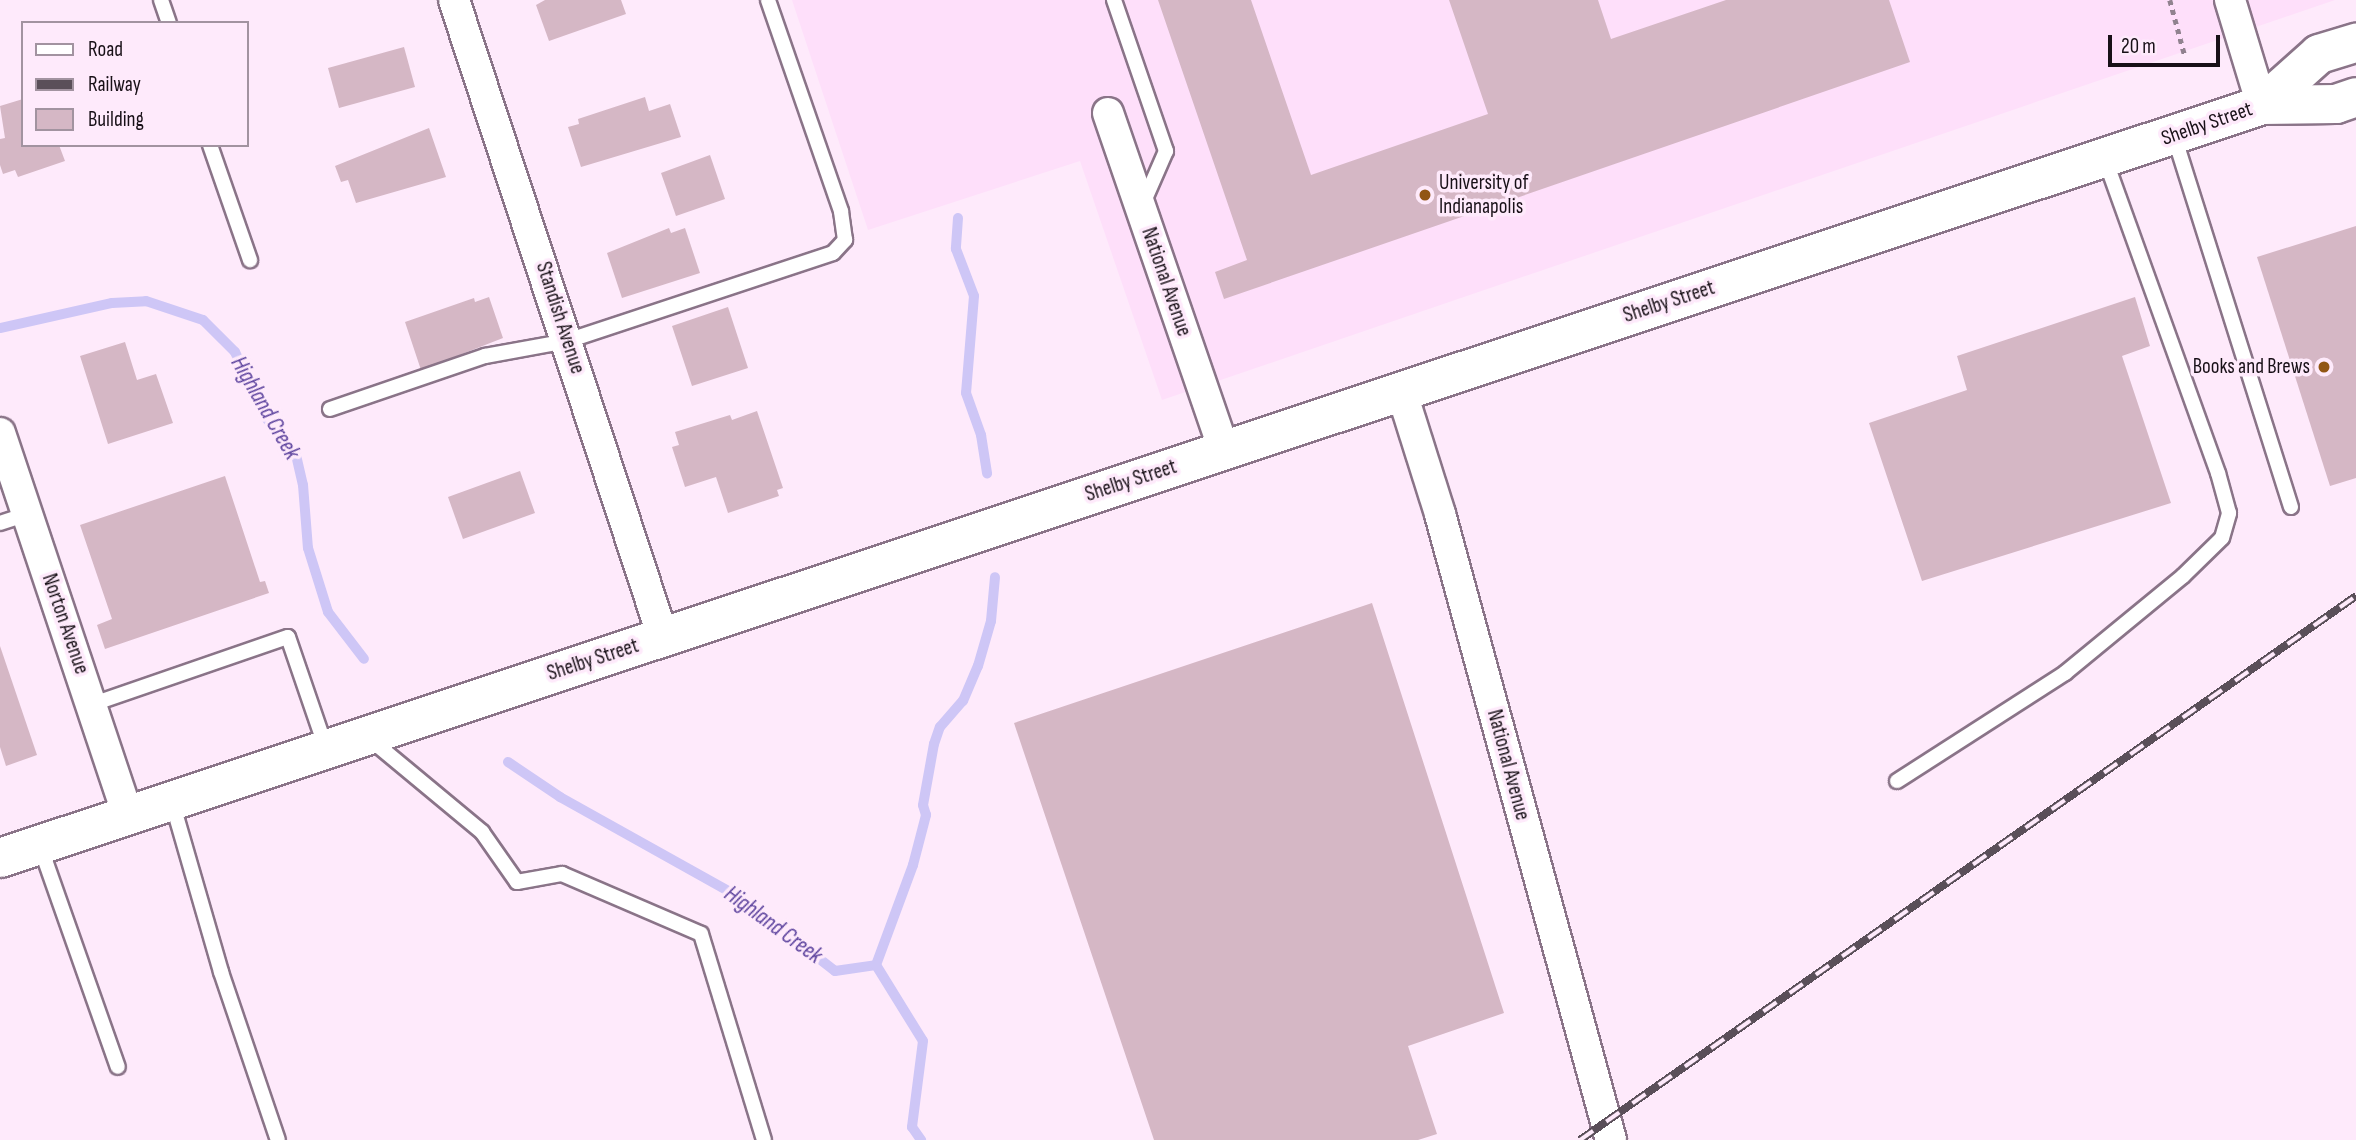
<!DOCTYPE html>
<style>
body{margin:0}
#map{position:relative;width:2356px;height:1140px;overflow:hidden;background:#feeafb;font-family:"Sofia Sans Condensed",sans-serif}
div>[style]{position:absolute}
.built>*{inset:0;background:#fedffa}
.stream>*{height:10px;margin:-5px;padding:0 5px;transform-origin:5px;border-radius:5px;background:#cec6f6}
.building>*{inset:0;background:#d5b7c5}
.path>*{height:4.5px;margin-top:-2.25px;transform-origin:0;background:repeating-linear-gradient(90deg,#91828f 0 5px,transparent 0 10px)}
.roads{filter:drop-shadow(2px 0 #8a7488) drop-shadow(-2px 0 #8a7488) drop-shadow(0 2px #8a7488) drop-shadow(0 -2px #8a7488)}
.lane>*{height:14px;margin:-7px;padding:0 7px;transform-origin:7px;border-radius:7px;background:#fff}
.street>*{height:30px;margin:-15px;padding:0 15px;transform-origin:15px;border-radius:15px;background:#fff}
.secondary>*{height:38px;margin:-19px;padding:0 19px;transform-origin:19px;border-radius:19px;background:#fff}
.rail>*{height:8px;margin-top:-4px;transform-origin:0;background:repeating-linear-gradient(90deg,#feeafb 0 16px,#5a4f59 0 32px);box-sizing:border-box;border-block:2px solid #5a4f59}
.dots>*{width:19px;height:19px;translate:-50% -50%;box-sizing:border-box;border:4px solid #feeafb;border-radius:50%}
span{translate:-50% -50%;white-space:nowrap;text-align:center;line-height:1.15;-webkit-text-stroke:7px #feeafb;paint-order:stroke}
.street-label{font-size:21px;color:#181017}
.poi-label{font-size:21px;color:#181017}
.left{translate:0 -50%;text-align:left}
.right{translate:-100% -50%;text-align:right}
.water-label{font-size:23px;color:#5a409c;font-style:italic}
.legend{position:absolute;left:21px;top:21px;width:228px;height:126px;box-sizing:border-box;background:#feeafb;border:2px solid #a293a0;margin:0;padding:9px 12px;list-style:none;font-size:21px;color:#181017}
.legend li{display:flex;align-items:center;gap:14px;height:35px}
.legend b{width:35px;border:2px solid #a293a0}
.scale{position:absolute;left:2108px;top:35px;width:112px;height:32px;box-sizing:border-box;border:4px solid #181017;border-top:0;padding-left:9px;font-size:21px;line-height:24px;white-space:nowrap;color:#181017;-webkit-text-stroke:5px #feeafb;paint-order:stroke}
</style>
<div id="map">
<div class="built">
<i style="clip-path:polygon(792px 0,2335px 0,1162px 400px,1080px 161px,868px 230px)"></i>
</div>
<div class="stream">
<i style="left:958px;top:218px;width:31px;rotate:94deg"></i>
<i style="left:956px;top:249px;width:50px;rotate:69deg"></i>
<i style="left:974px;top:296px;width:97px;rotate:94.7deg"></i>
<i style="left:966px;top:393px;width:45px;rotate:70.3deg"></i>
<i style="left:981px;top:435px;width:39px;rotate:81deg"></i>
<i style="left:0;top:328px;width:115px;rotate:-12.6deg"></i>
<i style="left:112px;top:303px;width:34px;rotate:-3deg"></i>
<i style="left:146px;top:301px;width:60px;rotate:18.4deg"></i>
<i style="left:203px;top:320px;width:45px;rotate:45deg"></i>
<i style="left:235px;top:352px;width:74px;rotate:64.5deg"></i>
<i style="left:267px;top:419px;width:46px;rotate:51.1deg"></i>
<i style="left:296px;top:455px;width:31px;rotate:77deg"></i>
<i style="left:303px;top:485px;width:63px;rotate:85.5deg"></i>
<i style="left:308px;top:548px;width:67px;rotate:72.6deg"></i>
<i style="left:328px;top:612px;width:59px;rotate:52.5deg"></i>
<i style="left:508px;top:762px;width:63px;rotate:33.9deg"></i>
<i style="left:560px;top:797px;width:207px;rotate:29.2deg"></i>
<i style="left:741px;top:898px;width:119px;rotate:37.8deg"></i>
<i style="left:835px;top:971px;width:41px;rotate:-8.3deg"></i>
<i style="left:876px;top:965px;width:107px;rotate:-69.7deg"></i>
<i style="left:913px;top:865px;width:52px;rotate:-75.4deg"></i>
<i style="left:926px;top:815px;width:10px;rotate:-107deg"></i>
<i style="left:923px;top:805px;width:62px;rotate:-79.8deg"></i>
<i style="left:934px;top:744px;width:18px;rotate:-71deg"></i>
<i style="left:940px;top:727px;width:35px;rotate:-49deg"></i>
<i style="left:963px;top:701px;width:38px;rotate:-67deg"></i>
<i style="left:978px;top:666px;width:47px;rotate:-73.9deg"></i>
<i style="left:991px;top:621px;width:44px;rotate:-84.8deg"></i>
<i style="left:876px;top:965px;width:89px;rotate:58.3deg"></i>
<i style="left:923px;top:1041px;width:87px;rotate:97.3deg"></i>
<i style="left:912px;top:1127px;width:16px;rotate:55deg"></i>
</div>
<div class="building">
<i style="clip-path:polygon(545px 0,621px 0,626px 14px,549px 41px,536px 5px)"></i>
<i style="clip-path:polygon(1158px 0,1251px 0,1311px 175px,1488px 114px,1449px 0,1598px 0,1611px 39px,1726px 0,1889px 0,1910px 62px,1224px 299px,1215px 272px,1247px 260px)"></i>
<i style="clip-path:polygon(404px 47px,415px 87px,339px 108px,328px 68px)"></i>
<i style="clip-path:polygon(645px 97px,649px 111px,670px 104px,681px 137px,581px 167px,568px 127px,579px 124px,578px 119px)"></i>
<i style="clip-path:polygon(23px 99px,23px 145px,59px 145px,65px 161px,18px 177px,15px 170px,3px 174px,0 165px,0 139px,5px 138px,0 106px)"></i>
<i style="clip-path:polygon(429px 128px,446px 177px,356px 203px,348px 180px,341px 182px,335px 166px)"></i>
<i style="clip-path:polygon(710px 155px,725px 199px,676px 216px,661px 173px)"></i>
<i style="clip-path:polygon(2356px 226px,2356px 478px,2330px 486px,2257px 257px)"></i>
<i style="clip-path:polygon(669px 228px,671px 233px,685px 228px,700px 273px,622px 298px,607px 253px)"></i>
<i style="clip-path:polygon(489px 297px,503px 338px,421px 370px,405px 322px,474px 298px,475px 302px)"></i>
<i style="clip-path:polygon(2135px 297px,2150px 346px,2122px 356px,2171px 503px,1922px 581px,1869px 423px,1967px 390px,1957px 356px)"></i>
<i style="clip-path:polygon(728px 307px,748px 368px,692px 386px,672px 326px)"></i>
<i style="clip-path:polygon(125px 342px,137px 380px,156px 374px,173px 423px,108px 444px,80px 356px)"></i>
<i style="clip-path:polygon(757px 411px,783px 488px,777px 490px,779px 496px,728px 513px,716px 477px,685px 487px,672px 447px,679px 445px,675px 432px,730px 415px,732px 420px)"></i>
<i style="clip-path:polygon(520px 471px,535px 513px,463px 539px,448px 497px)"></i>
<i style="clip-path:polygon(225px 476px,260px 582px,265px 581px,269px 593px,105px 649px,97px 625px,112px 619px,80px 525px)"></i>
<i style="clip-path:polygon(1372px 603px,1504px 1013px,1408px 1046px,1437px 1134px,1418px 1140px,1154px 1140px,1014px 723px)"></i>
<i style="clip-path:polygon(0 646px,37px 755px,6px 766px,0 747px)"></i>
</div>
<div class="path">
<i style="left:2170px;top:0;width:58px;rotate:75deg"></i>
</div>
<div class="roads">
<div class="lane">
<i style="left:161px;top:0;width:24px;rotate:71deg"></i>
<i style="left:1114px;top:0;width:160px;rotate:71deg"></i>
<i style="left:1166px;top:151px;width:60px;rotate:113.6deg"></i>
<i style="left:2174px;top:136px;width:389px;rotate:72.5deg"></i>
<i style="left:210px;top:145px;width:122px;rotate:70.8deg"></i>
<i style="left:330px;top:409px;width:164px;rotate:-18.9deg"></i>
<i style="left:485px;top:356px;width:83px;rotate:-10.4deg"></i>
<i style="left:567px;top:341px;width:280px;rotate:-18.3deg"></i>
<i style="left:833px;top:253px;width:18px;rotate:-47deg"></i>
<i style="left:845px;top:240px;width:29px;rotate:-98deg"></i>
<i style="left:841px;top:211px;width:223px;rotate:-109.1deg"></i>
<i style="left:0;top:523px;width:28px;rotate:-18deg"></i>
<i style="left:93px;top:704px;width:206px;rotate:-19deg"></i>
<i style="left:288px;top:637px;width:117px;rotate:71.1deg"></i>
<i style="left:370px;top:739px;width:146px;rotate:39.7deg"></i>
<i style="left:482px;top:832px;width:61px;rotate:55deg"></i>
<i style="left:517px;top:882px;width:46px;rotate:-10.1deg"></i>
<i style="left:562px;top:874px;width:151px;rotate:23.3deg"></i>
<i style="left:701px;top:934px;width:215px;rotate:73deg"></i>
<i style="left:1897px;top:781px;width:200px;rotate:-32.7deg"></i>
<i style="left:2065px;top:673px;width:153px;rotate:-39.4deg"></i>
<i style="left:2183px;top:576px;width:54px;rotate:-44.3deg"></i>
<i style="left:2222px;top:538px;width:26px;rotate:-74deg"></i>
<i style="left:2229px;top:513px;width:41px;rotate:-105.4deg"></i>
<i style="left:2218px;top:473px;width:334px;rotate:-109.8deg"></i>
<i style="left:172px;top:802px;width:177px;rotate:73.9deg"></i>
<i style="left:221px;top:972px;width:177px;rotate:71.3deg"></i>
<i style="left:40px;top:846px;width:234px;rotate:70.6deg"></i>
</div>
<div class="street">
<i style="left:454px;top:0;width:670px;rotate:71.84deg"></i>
<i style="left:2230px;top:0;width:110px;rotate:73.1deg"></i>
<i style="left:1108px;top:113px;width:356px;rotate:71deg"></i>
<i style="left:1401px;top:390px;width:130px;rotate:72.5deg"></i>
<i style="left:1440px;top:514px;width:649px;rotate:74.72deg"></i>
<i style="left:0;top:433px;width:403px;rotate:71.5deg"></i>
</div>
<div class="secondary">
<i style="left:2262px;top:105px;width:76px;rotate:-41.8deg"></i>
<i style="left:2319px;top:54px;width:39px;rotate:-17deg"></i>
<i style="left:0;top:858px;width:2384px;rotate:-18.41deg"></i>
<i style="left:2262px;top:105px;width:74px;rotate:-0.8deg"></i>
<i style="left:2336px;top:104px;width:21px;rotate:-19deg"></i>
</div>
</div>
<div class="rail">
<i style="left:1580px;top:1140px;width:948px;rotate:-35.03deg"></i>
</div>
<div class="dots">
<i style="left:1425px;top:195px;background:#915614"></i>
<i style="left:2324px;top:367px;background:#915614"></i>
</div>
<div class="street-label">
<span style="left:2207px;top:124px;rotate:-19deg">Shelby Street</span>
<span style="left:1166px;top:282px;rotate:71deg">National Avenue</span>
<span style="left:1669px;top:302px;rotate:-18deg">Shelby Street</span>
<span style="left:560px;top:318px;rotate:72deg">Standish Avenue</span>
<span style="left:1131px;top:481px;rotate:-18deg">Shelby Street</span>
<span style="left:65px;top:624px;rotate:71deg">Norton Avenue</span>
<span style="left:593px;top:660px;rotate:-18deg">Shelby Street</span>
<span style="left:1508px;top:765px;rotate:75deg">National Avenue</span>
</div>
<div class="poi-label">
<span class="left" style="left:1439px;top:195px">University of<br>Indianapolis</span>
<span class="right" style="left:2310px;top:367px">Books and Brews</span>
</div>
<div class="water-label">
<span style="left:265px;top:408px;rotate:60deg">Highland Creek</span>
<span style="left:773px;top:925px;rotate:36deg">Highland Creek</span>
</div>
<ul class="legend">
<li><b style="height:9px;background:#fff"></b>Road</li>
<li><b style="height:9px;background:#5a4f59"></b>Railway</li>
<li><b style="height:19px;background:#d5b7c5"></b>Building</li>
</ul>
<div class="scale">20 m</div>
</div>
